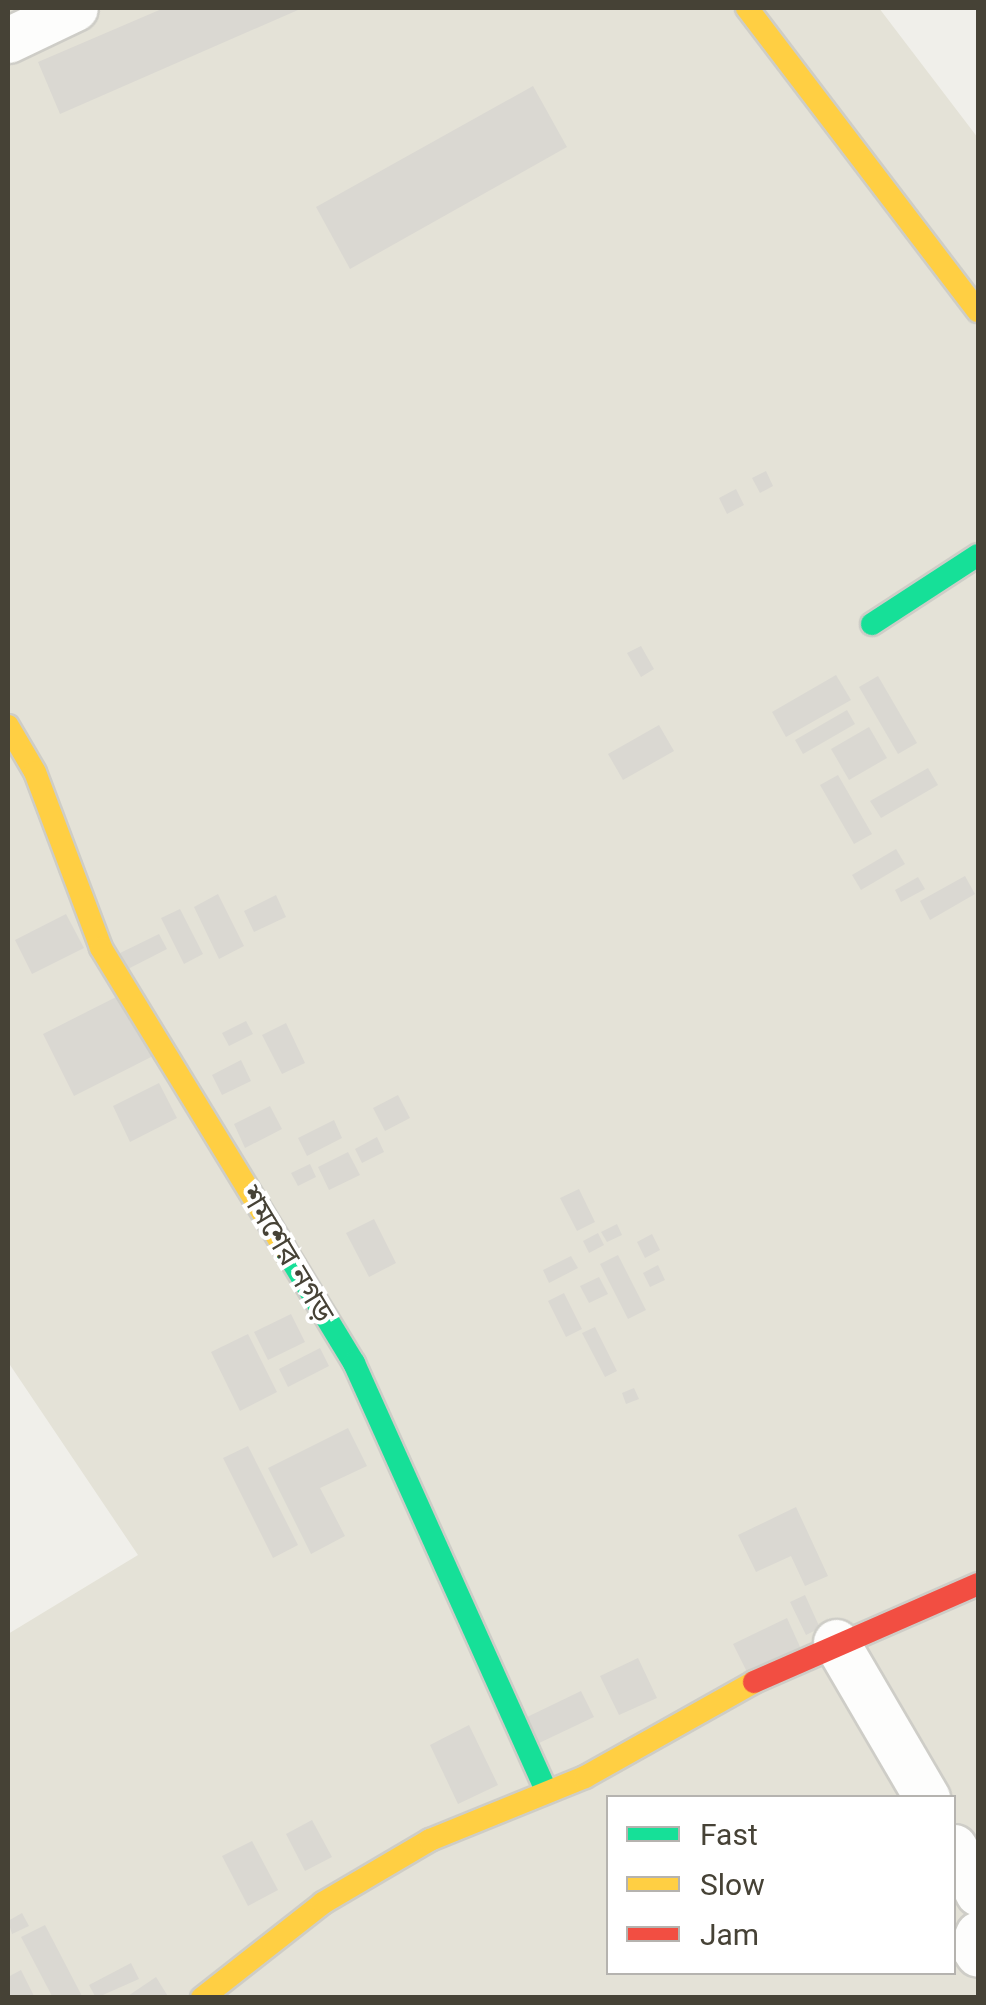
<!DOCTYPE html>
<meta charset="utf-8">
<style>
body{margin:0}
#map{position:relative;width:986px;height:2005px;overflow:hidden;background:#f0efea;font-family:Roboto,"Noto Sans Bengali",sans-serif}
div>[style]{position:absolute}
.residential>*{inset:0;background:#e4e2d7}
.building>*{inset:0;background:#dad8d2}
.roads{filter:drop-shadow(2px 0 #cecdc7) drop-shadow(-2px 0 #cecdc7) drop-shadow(0 2px #cecdc7) drop-shadow(0 -2px #cecdc7)}
.street>*{height:45px;margin:-22.5px;padding:0 22.5px;transform-origin:22.5px;border-radius:22.5px;background:#fdfdfc}
.fast>*{height:22px;margin:-11px;padding:0 11px;transform-origin:11px;border-radius:11px;background:#16e098}
.slow>*{height:22px;margin:-11px;padding:0 11px;transform-origin:11px;border-radius:11px;background:#ffcf43}
.jam>*{height:22px;margin:-11px;padding:0 11px;transform-origin:11px;border-radius:11px;background:#f24e42}
span{translate:-50% -50%;white-space:nowrap;text-align:center;line-height:1.15;-webkit-text-stroke:8px #fff;paint-order:stroke}
.street-label{font-size:30px;color:#464236}
.frame{position:absolute;inset:0;border:10px solid #464236;pointer-events:none}
.legend{position:absolute;left:606px;top:1795px;width:350px;height:180px;box-sizing:border-box;background:#fff;border:2px solid #b5b3af;margin:0;padding:12px 18px;list-style:none;font-size:30px;color:#464236}
.legend li{display:flex;align-items:center;gap:20px;height:50px}
.legend b{width:50px;border:2px solid #b5b3af}
</style>
<div id="map">
<div class="residential">
<i style="clip-path:polygon(evenodd,8px 8px,879px 8px,978px 138px,978px 1997px,8px 1997px,8px 1634px,138px 1555px,8px 1362px,8px 8px,608px 1798px,954px 1798px,954px 1972px,608px 1972px,608px 1798px)"></i>
</div>
<div class="building">
<i style="clip-path:polygon(164px 8px,298px 10px,60px 114px,38px 62px)"></i>
<i style="clip-path:polygon(533px 86px,567px 147px,350px 269px,316px 207px)"></i>
<i style="clip-path:polygon(766px 471px,773px 486px,760px 493px,752px 478px)"></i>
<i style="clip-path:polygon(736px 489px,744px 505px,727px 514px,719px 498px)"></i>
<i style="clip-path:polygon(641px 646px,654px 669px,641px 677px,627px 653px)"></i>
<i style="clip-path:polygon(836px 675px,851px 700px,786px 737px,772px 712px)"></i>
<i style="clip-path:polygon(878px 676px,917px 743px,898px 754px,859px 687px)"></i>
<i style="clip-path:polygon(847px 710px,855px 724px,803px 754px,795px 740px)"></i>
<i style="clip-path:polygon(659px 725px,674px 751px,623px 780px,608px 754px)"></i>
<i style="clip-path:polygon(869px 727px,887px 758px,849px 780px,831px 749px)"></i>
<i style="clip-path:polygon(928px 768px,938px 785px,881px 818px,870px 801px)"></i>
<i style="clip-path:polygon(838px 775px,872px 834px,854px 844px,820px 785px)"></i>
<i style="clip-path:polygon(896px 849px,905px 864px,861px 890px,852px 875px)"></i>
<i style="clip-path:polygon(965px 876px,975px 894px,930px 920px,920px 901px)"></i>
<i style="clip-path:polygon(918px 877px,925px 889px,901px 902px,895px 890px)"></i>
<i style="clip-path:polygon(218px 894px,244px 946px,219px 959px,194px 907px)"></i>
<i style="clip-path:polygon(276px 895px,286px 917px,254px 932px,244px 911px)"></i>
<i style="clip-path:polygon(180px 909px,203px 954px,184px 964px,161px 918px)"></i>
<i style="clip-path:polygon(66px 914px,84px 948px,32px 974px,15px 940px)"></i>
<i style="clip-path:polygon(159px 934px,167px 949px,124px 971px,116px 955px)"></i>
<i style="clip-path:polygon(128px 991px,159px 1053px,74px 1096px,43px 1034px)"></i>
<i style="clip-path:polygon(246px 1021px,253px 1034px,229px 1046px,222px 1033px)"></i>
<i style="clip-path:polygon(286px 1023px,305px 1063px,282px 1074px,262px 1035px)"></i>
<i style="clip-path:polygon(241px 1060px,251px 1081px,222px 1095px,212px 1075px)"></i>
<i style="clip-path:polygon(159px 1083px,177px 1118px,130px 1142px,113px 1106px)"></i>
<i style="clip-path:polygon(398px 1095px,410px 1118px,385px 1131px,373px 1108px)"></i>
<i style="clip-path:polygon(270px 1106px,282px 1129px,245px 1148px,234px 1124px)"></i>
<i style="clip-path:polygon(334px 1120px,342px 1138px,307px 1156px,298px 1138px)"></i>
<i style="clip-path:polygon(377px 1137px,384px 1152px,362px 1163px,355px 1149px)"></i>
<i style="clip-path:polygon(348px 1152px,360px 1175px,329px 1190px,318px 1167px)"></i>
<i style="clip-path:polygon(310px 1164px,316px 1177px,298px 1186px,291px 1173px)"></i>
<i style="clip-path:polygon(579px 1189px,595px 1222px,577px 1231px,560px 1198px)"></i>
<i style="clip-path:polygon(374px 1219px,396px 1263px,369px 1277px,346px 1233px)"></i>
<i style="clip-path:polygon(617px 1224px,622px 1235px,607px 1242px,601px 1232px)"></i>
<i style="clip-path:polygon(598px 1233px,604px 1245px,589px 1253px,583px 1241px)"></i>
<i style="clip-path:polygon(652px 1234px,660px 1250px,645px 1258px,637px 1242px)"></i>
<i style="clip-path:polygon(618px 1255px,646px 1310px,628px 1319px,600px 1264px)"></i>
<i style="clip-path:polygon(571px 1256px,578px 1268px,549px 1283px,543px 1270px)"></i>
<i style="clip-path:polygon(658px 1265px,665px 1280px,650px 1287px,643px 1273px)"></i>
<i style="clip-path:polygon(599px 1277px,608px 1294px,589px 1303px,580px 1286px)"></i>
<i style="clip-path:polygon(564px 1293px,582px 1329px,566px 1337px,548px 1301px)"></i>
<i style="clip-path:polygon(291px 1314px,305px 1342px,268px 1360px,254px 1332px)"></i>
<i style="clip-path:polygon(595px 1327px,617px 1371px,605px 1377px,582px 1333px)"></i>
<i style="clip-path:polygon(248px 1334px,277px 1392px,240px 1411px,211px 1352px)"></i>
<i style="clip-path:polygon(320px 1348px,329px 1366px,288px 1387px,279px 1369px)"></i>
<i style="clip-path:polygon(634px 1388px,639px 1399px,626px 1404px,622px 1393px)"></i>
<i style="clip-path:polygon(348px 1428px,367px 1466px,320px 1488px,345px 1536px,311px 1554px,268px 1468px)"></i>
<i style="clip-path:polygon(248px 1446px,298px 1545px,273px 1558px,223px 1458px)"></i>
<i style="clip-path:polygon(796px 1507px,828px 1576px,805px 1586px,791px 1556px,756px 1572px,738px 1535px)"></i>
<i style="clip-path:polygon(805px 1595px,820px 1628px,806px 1635px,790px 1602px)"></i>
<i style="clip-path:polygon(787px 1618px,801px 1649px,748px 1674px,733px 1644px)"></i>
<i style="clip-path:polygon(638px 1658px,657px 1698px,619px 1715px,600px 1676px)"></i>
<i style="clip-path:polygon(581px 1691px,594px 1717px,537px 1744px,525px 1718px)"></i>
<i style="clip-path:polygon(469px 1725px,498px 1785px,458px 1804px,430px 1745px)"></i>
<i style="clip-path:polygon(312px 1820px,332px 1857px,305px 1871px,286px 1834px)"></i>
<i style="clip-path:polygon(252px 1841px,278px 1890px,248px 1906px,222px 1856px)"></i>
<i style="clip-path:polygon(22px 1913px,29px 1926px,12px 1934px,8px 1921px)"></i>
<i style="clip-path:polygon(45px 1925px,83px 1998px,53px 1998px,21px 1937px)"></i>
<i style="clip-path:polygon(131px 1963px,139px 1979px,96px 1998px,89px 1985px)"></i>
<i style="clip-path:polygon(21px 1970px,35px 1998px,8px 1998px,8px 1977px)"></i>
<i style="clip-path:polygon(156px 1977px,169px 1998px,125px 1998px)"></i>
</div>
<div class="roads">
<div class="street">
<i style="left:8px;top:40px;width:74px;rotate:-25.5deg"></i>
<i style="left:836px;top:1642px;width:181px;rotate:59.7deg"></i>
<i style="left:954px;top:1847px;width:52px;rotate:62.4deg"></i>
<i style="left:978px;top:1934px;width:13px;rotate:113deg"></i>
<i style="left:973px;top:1946px;width:9px;rotate:58deg"></i>
</div>
<div class="fast">
<i style="left:872px;top:624px;width:126px;rotate:-33.1deg"></i>
<i style="left:284px;top:1248px;width:135px;rotate:58.7deg"></i>
<i style="left:354px;top:1363px;width:470px;rotate:65.8deg"></i>
</div>
<div class="slow">
<i style="left:747px;top:8px;width:381px;rotate:52.7deg"></i>
<i style="left:8px;top:726px;width:53px;rotate:59.6deg"></i>
<i style="left:35px;top:772px;width:188px;rotate:69.4deg"></i>
<i style="left:101px;top:948px;width:351px;rotate:58.6deg"></i>
<i style="left:202px;top:1998px;width:154px;rotate:-38.1deg"></i>
<i style="left:323px;top:1903px;width:124px;rotate:-30.5deg"></i>
<i style="left:430px;top:1840px;width:167px;rotate:-22.1deg"></i>
<i style="left:585px;top:1777px;width:194px;rotate:-29.3deg"></i>
</div>
<div class="jam">
<i style="left:754px;top:1682px;width:244px;rotate:-23.6deg"></i>
</div>
</div>
<div class="street-label">
<span style="left:287px;top:1254px;rotate:59deg">শমশের নগড়</span>
</div>
<div class="frame"></div>
<ul class="legend">
<li><b style="height:12px;background:#16e098"></b>Fast</li>
<li><b style="height:12px;background:#ffcf43"></b>Slow</li>
<li><b style="height:12px;background:#f24e42"></b>Jam</li>
</ul>
</div>
